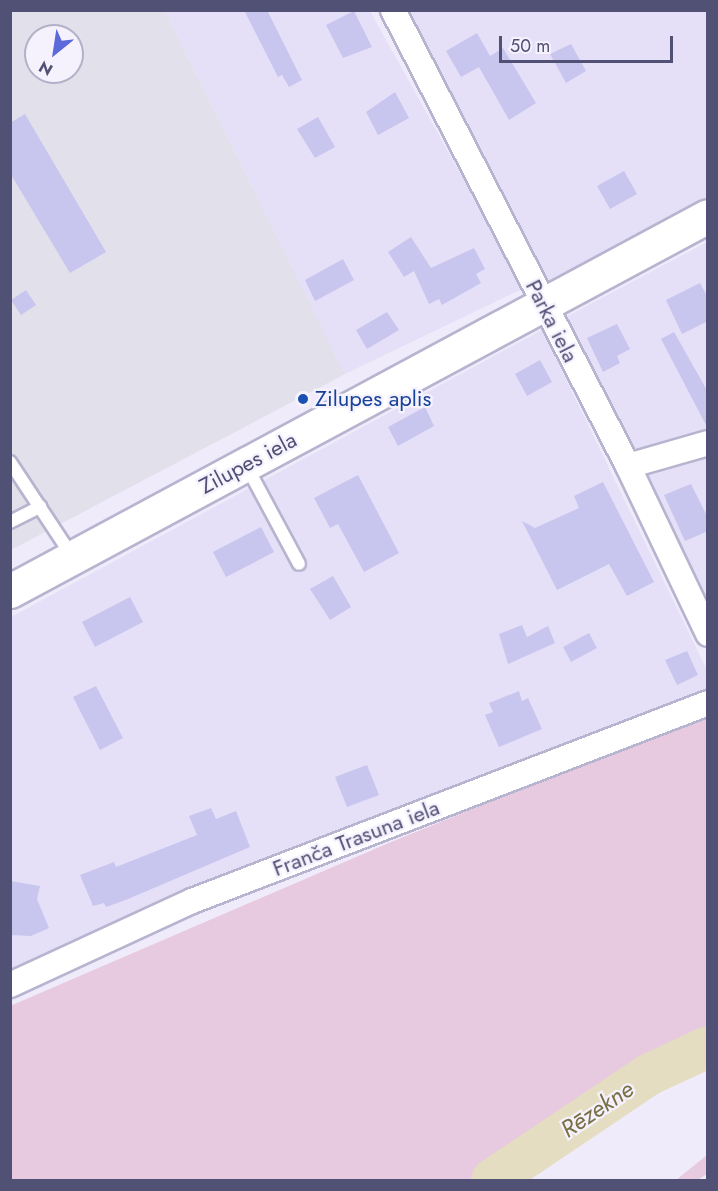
<!DOCTYPE html>
<meta charset="utf-8">
<style>
body{margin:0}
#map{position:relative;width:718px;height:1191px;overflow:hidden;background:#f0ebfb;font-family:Jost,sans-serif}
div>[style]{position:absolute}
.residential>*{inset:0;background:#e5e0f7}
.industrial>*{inset:0;background:#e2e0eb}
.green>*{inset:0;background:#e8cae0}
.river>*{height:42px;margin:-21px;padding:0 21px;transform-origin:21px;border-radius:21px;background:#e4ddc1}
.building>*{inset:0;background:#c8c5ee}
.roads{filter:drop-shadow(2px 0 #b7b4cf) drop-shadow(-2px 0 #b7b4cf) drop-shadow(0 2px #b7b4cf) drop-shadow(0 -2px #b7b4cf)}
.service>*{height:12px;margin:-6px;padding:0 6px;transform-origin:6px;border-radius:6px;background:#fff}
.minor>*{height:24px;margin:-12px;padding:0 12px;transform-origin:12px;border-radius:12px;background:#fff}
.secondary>*{height:33px;margin:-16.5px;padding:0 16.5px;transform-origin:16.5px;border-radius:16.5px;background:#fff}
.dots>*{width:16px;height:16px;translate:-50% -50%;box-sizing:border-box;border:3px solid #f5f2fe;border-radius:50%}
span{translate:-50% -50%;white-space:nowrap;text-align:center;line-height:1.15;-webkit-text-stroke:4.5px #f5f2fe;paint-order:stroke}
.street-label{font-size:22px;color:#515075}
.transit-label{font-size:22px;color:#164399}
.left{translate:0 -50%;text-align:left}
.water-label{font-size:24px;color:#787044;font-style:italic}
.frame{position:absolute;inset:0;border:12px solid #515075;pointer-events:none}
.north{position:absolute;left:24px;top:24px;width:60px;height:60px;box-sizing:border-box;background:#f5f2fe;border:2px solid #b3b1c7;border-radius:50%;rotate:210deg;font-size:16px;font-weight:700;line-height:24px;text-align:center;color:#515075}
.north::after{content:'';display:block;margin:auto;width:21px;height:27px;background:#5c69da;clip-path:polygon(50% 0,100% 100%,50% 72%,0 100%)}
.scale{position:absolute;left:499px;top:36px;width:174px;height:27px;box-sizing:border-box;border:3px solid #515075;border-top:0;padding-left:8px;font-size:18px;line-height:21px;white-space:nowrap;color:#515075;-webkit-text-stroke:4px #f5f2fe;paint-order:stroke}
</style>
<div id="map">
<div class="residential">
<i style="clip-path:polygon(165px 11px,370px 11px,524px 288px,345px 374px)"></i>
<i style="clip-path:polygon(404px 11px,707px 11px,707px 197px,542px 288px)"></i>
<i style="clip-path:polygon(707px 242px,707px 605px,566px 317px)"></i>
<i style="clip-path:polygon(542px 330px,707px 670px,707px 692px,11px 974px,11px 617px)"></i>
</div>
<div class="industrial">
<i style="clip-path:polygon(evenodd,11px 11px,165px 11px,345px 374px,11px 550px,11px 11px,36px 36px,72px 36px,72px 72px,36px 72px,36px 36px)"></i>
</div>
<div class="green">
<i style="clip-path:polygon(707px 714px,707px 1055px,689px 1056px,492px 1180px,11px 1180px,10px 1006px,391px 842px)"></i>
<i style="clip-path:polygon(707px 1155px,707px 1174px,698px 1180px,676px 1180px)"></i>
</div>
<div class="river">
<i style="left:492px;top:1180px;width:188px;rotate:-33.9deg"></i>
<i style="left:648px;top:1075px;width:66px;rotate:-25deg"></i>
</div>
<div class="building">
<i style="clip-path:polygon(244px 10px,267px 10px,302px 80px,289px 87px,282px 75px,278px 77px)"></i>
<i style="clip-path:polygon(354px 11px,372px 47px,343px 58px,326px 25px)"></i>
<i style="clip-path:polygon(477px 33px,490px 56px,503px 48px,536px 103px,509px 120px,479px 67px,461px 77px,446px 51px)"></i>
<i style="clip-path:polygon(571px 44px,586px 71px,566px 83px,550px 54px)"></i>
<i style="clip-path:polygon(395px 92px,409px 118px,378px 135px,366px 112px)"></i>
<i style="clip-path:polygon(25px 114px,106px 252px,70px 273px,10px 173px,10px 123px)"></i>
<i style="clip-path:polygon(318px 117px,335px 147px,315px 158px,297px 129px)"></i>
<i style="clip-path:polygon(624px 171px,637px 194px,610px 209px,597px 186px)"></i>
<i style="clip-path:polygon(411px 237px,431px 268px,474px 248px,485px 269px,476px 274px,481px 283px,442px 305px,439px 299px,429px 304px,414px 271px,404px 277px,388px 252px)"></i>
<i style="clip-path:polygon(343px 259px,354px 280px,315px 301px,305px 280px)"></i>
<i style="clip-path:polygon(700px 283px,708px 298px,708px 321px,682px 334px,666px 300px)"></i>
<i style="clip-path:polygon(26px 290px,36px 305px,21px 315px,11px 300px)"></i>
<i style="clip-path:polygon(387px 312px,399px 330px,367px 349px,356px 330px)"></i>
<i style="clip-path:polygon(617px 324px,630px 349px,617px 356px,620px 363px,603px 372px,587px 338px)"></i>
<i style="clip-path:polygon(674px 332px,708px 392px,708px 429px,661px 339px)"></i>
<i style="clip-path:polygon(540px 360px,552px 382px,527px 396px,515px 374px)"></i>
<i style="clip-path:polygon(425px 407px,434px 426px,398px 446px,388px 427px)"></i>
<i style="clip-path:polygon(358px 475px,399px 553px,364px 572px,338px 524px,330px 528px,314px 498px)"></i>
<i style="clip-path:polygon(603px 482px,654px 582px,627px 596px,609px 564px,557px 590px,522px 521px,535px 528px,579px 508px,574px 496px)"></i>
<i style="clip-path:polygon(691px 484px,708px 518px,708px 531px,685px 541px,664px 495px)"></i>
<i style="clip-path:polygon(261px 527px,274px 552px,226px 577px,213px 552px)"></i>
<i style="clip-path:polygon(333px 576px,351px 607px,330px 620px,310px 589px)"></i>
<i style="clip-path:polygon(130px 597px,143px 622px,95px 647px,82px 622px)"></i>
<i style="clip-path:polygon(522px 625px,527px 637px,548px 626px,555px 643px,508px 664px,499px 634px)"></i>
<i style="clip-path:polygon(589px 633px,597px 648px,571px 662px,563px 647px)"></i>
<i style="clip-path:polygon(687px 651px,698px 675px,677px 685px,665px 660px)"></i>
<i style="clip-path:polygon(96px 686px,123px 738px,100px 750px,73px 697px)"></i>
<i style="clip-path:polygon(519px 691px,522px 701px,528px 698px,542px 729px,499px 747px,485px 715px,493px 712px,489px 703px)"></i>
<i style="clip-path:polygon(367px 765px,379px 795px,347px 807px,335px 777px)"></i>
<i style="clip-path:polygon(211px 808px,216px 819px,236px 811px,250px 847px,128px 899px,106px 907px,104px 903px,93px 906px,80px 875px,114px 862px,116px 867px,197px 835px,189px 816px)"></i>
<i style="clip-path:polygon(10px 881px,40px 886px,37px 899px,49px 928px,31px 936px,10px 935px)"></i>
</div>
<div class="roads">
<div class="service">
<i style="left:10px;top:462px;width:113px;rotate:56.6deg"></i>
<i style="left:246px;top:465px;width:112px;rotate:61.8deg"></i>
<i style="left:10px;top:522px;width:34px;rotate:-27deg"></i>
</div>
<div class="minor">
<i style="left:393px;top:10px;width:513px;rotate:62.74deg"></i>
<i style="left:628px;top:466px;width:186px;rotate:64.5deg"></i>
<i style="left:628px;top:466px;width:83px;rotate:-16deg"></i>
<i style="left:10px;top:985px;width:200px;rotate:-24.8deg"></i>
<i style="left:192px;top:901px;width:553px;rotate:-20.99deg"></i>
</div>
<div class="secondary">
<i style="left:10px;top:591px;width:792px;rotate:-28.25deg"></i>
</div>
</div>
<div class="dots">
<i style="left:303px;top:399px;background:#1a4fb4"></i>
</div>
<div class="street-label">
<span style="left:552px;top:321px;rotate:63deg">Parka iela</span>
<span style="left:248px;top:463px;rotate:-28deg">Zilupes iela</span>
<span style="left:356px;top:838px;rotate:-21deg">Franča Trasuna iela</span>
</div>
<div class="transit-label">
<span class="left" style="left:315px;top:399px">Zilupes aplis</span>
</div>
<div class="water-label">
<span style="left:597px;top:1109px;rotate:-34deg">Rēzekne</span>
</div>
<div class="frame"></div>
<div class="north">N</div>
<div class="scale">50 m</div>
</div>
